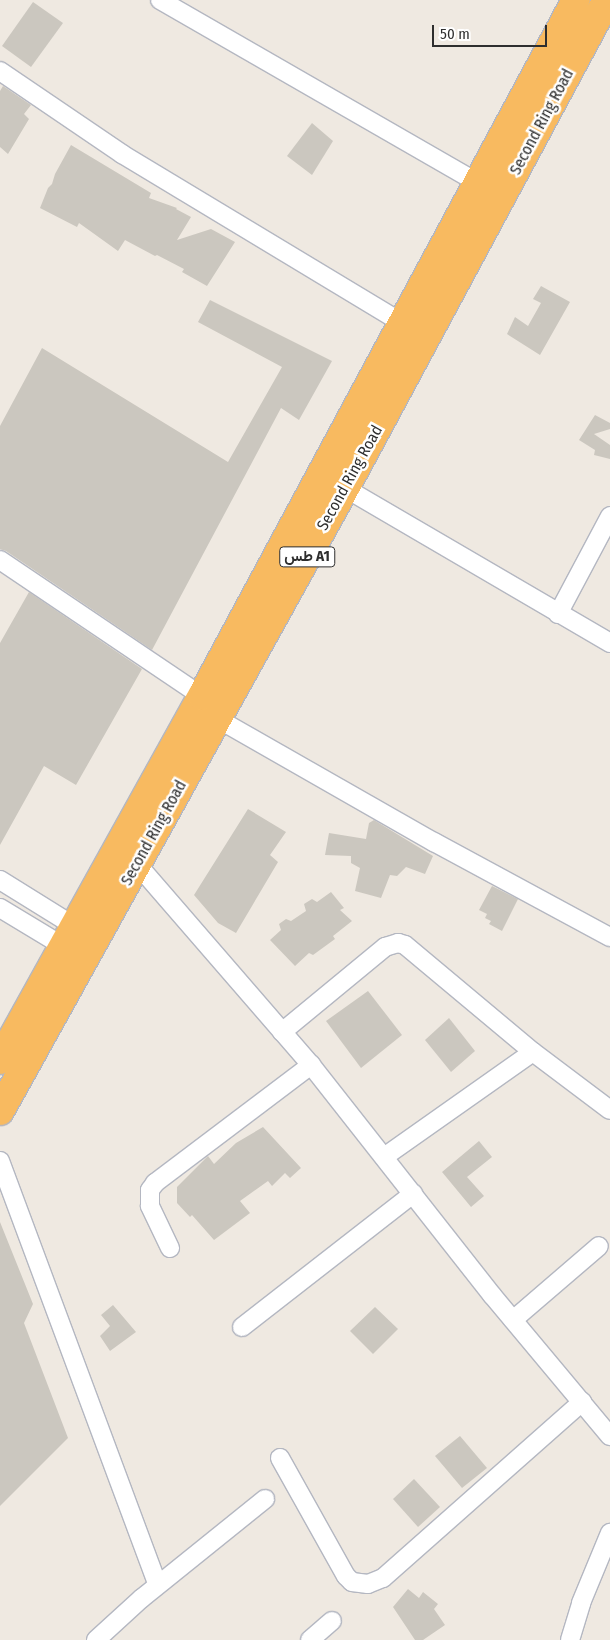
<!DOCTYPE html>
<meta charset="utf-8">
<style>
body{margin:0}
#map{position:relative;width:610px;height:1640px;overflow:hidden;background:#efe9e1;font-family:"Fira Sans Condensed",Vazirmatn,sans-serif}
div>[style]{position:absolute}
.building>*{inset:0;background:#cbc7bf}
.roads{filter:drop-shadow(1px 0 #b4b7c1) drop-shadow(-1px 0 #b4b7c1) drop-shadow(0 1px #b4b7c1) drop-shadow(0 -1px #b4b7c1)}
.minor>*{height:18px;margin:-9px;padding:0 9px;transform-origin:9px;border-radius:9px;background:#fff}
.trunk>*{height:28px;margin:-14px;padding:0 14px;transform-origin:14px;border-radius:14px;background:#f8ba60}
span{translate:-50% -50%;white-space:nowrap;text-align:center;line-height:1.15;-webkit-text-stroke:5px #fff;paint-order:stroke}
.shield-label span{padding:1px 4px;background:#fff;border:1px solid;border-radius:4px;-webkit-text-stroke-width:0}
.shield-label{font-size:15px;color:#2e2e2e;font-weight:700}
.street-label{font-size:16px;color:#2e2e2e}
.scale{position:absolute;left:432px;top:25px;width:115px;height:22px;box-sizing:border-box;border:2px solid #2e2e2e;border-top:0;padding-left:6px;font-size:15px;line-height:18px;white-space:nowrap;color:#2e2e2e;-webkit-text-stroke:4px #fff;paint-order:stroke}
</style>
<div id="map">
<div class="building">
<i style="clip-path:polygon(33px 2px,63px 23px,31px 67px,2px 46px)"></i>
<i style="clip-path:polygon(3px 86px,31px 105px,24px 114px,29px 119px,8px 154px,0 147px,0 91px)"></i>
<i style="clip-path:polygon(312px 123px,333px 141px,312px 175px,287px 156px)"></i>
<i style="clip-path:polygon(71px 145px,151px 193px,149px 198px,177px 208px,176px 209px,191px 217px,177px 240px,211px 229px,235px 242px,207px 286px,182px 272px,184px 269px,157px 255px,155px 256px,125px 240px,118px 251px,79px 223px,77px 227px,40px 208px,48px 188px,52px 184px,55px 174px)"></i>
<i style="clip-path:polygon(541px 286px,570px 302px,540px 355px,507px 334px,515px 317px,528px 326px,541px 303px,533px 299px)"></i>
<i style="clip-path:polygon(210px 300px,332px 361px,299px 420px,281px 408px,152px 650px,6px 551px,0 549px,0 426px,42px 348px,228px 462px,282px 367px,198px 322px)"></i>
<i style="clip-path:polygon(595px 415px,610px 423px,610px 429px,594px 434px,610px 445px,610px 459px,594px 455px,595px 450px,579px 440px)"></i>
<i style="clip-path:polygon(29px 592px,142px 669px,76px 785px,44px 766px,0 845px,0 643px)"></i>
<i style="clip-path:polygon(248px 809px,286px 832px,270px 855px,278px 862px,236px 933px,218px 923px,194px 895px)"></i>
<i style="clip-path:polygon(374px 820px,433px 856px,425px 874px,406px 867px,397px 876px,390px 875px,381px 898px,355px 891px,360px 868px,351px 863px,351px 856px,325px 855px,329px 833px,366px 839px,369px 823px)"></i>
<i style="clip-path:polygon(492px 886px,518px 899px,502px 931px,489px 924px,491px 921px,485px 918px,487px 914px,479px 910px)"></i>
<i style="clip-path:polygon(331px 892px,344px 908px,340px 910px,352px 921px,333px 936px,335px 939px,313px 955px,309px 953px,295px 966px,270px 940px,281px 930px,279px 924px,286px 919px,291px 921px,306px 911px,304px 904px,312px 899px,317px 902px)"></i>
<i style="clip-path:polygon(368px 991px,402px 1035px,361px 1068px,326px 1021px)"></i>
<i style="clip-path:polygon(449px 1018px,475px 1051px,451px 1072px,425px 1040px)"></i>
<i style="clip-path:polygon(263px 1127px,301px 1168px,290px 1178px,285px 1173px,272px 1186px,268px 1181px,240px 1201px,250px 1213px,214px 1240px,192px 1215px,190px 1217px,177px 1203px,177px 1187px,208px 1156px,214px 1164px,236px 1143px)"></i>
<i style="clip-path:polygon(479px 1141px,492px 1157px,467px 1177px,484px 1196px,471px 1207px,442px 1172px)"></i>
<i style="clip-path:polygon(0 1222px,33px 1304px,24px 1323px,68px 1438px,0 1506px)"></i>
<i style="clip-path:polygon(113px 1305px,136px 1332px,110px 1351px,100px 1336px,110px 1326px,101px 1315px)"></i>
<i style="clip-path:polygon(375px 1307px,398px 1329px,373px 1354px,350px 1331px)"></i>
<i style="clip-path:polygon(460px 1436px,487px 1468px,462px 1488px,435px 1456px)"></i>
<i style="clip-path:polygon(414px 1479px,440px 1507px,418px 1527px,393px 1499px)"></i>
<i style="clip-path:polygon(408px 1589px,419px 1598px,423px 1592px,438px 1604px,434px 1609px,445px 1625px,423px 1640px,415px 1640px,393px 1607px)"></i>
</div>
<div class="roads">
<div class="minor">
<i style="left:160px;top:0;width:365px;rotate:29.9deg"></i>
<i style="left:0;top:71px;width:148px;rotate:34.2deg"></i>
<i style="left:122px;top:154px;width:327px;rotate:31.1deg"></i>
<i style="left:345px;top:488px;width:307px;rotate:30.3deg"></i>
<i style="left:0;top:560px;width:244px;rotate:34deg"></i>
<i style="left:558px;top:614px;width:111px;rotate:-62deg"></i>
<i style="left:218px;top:719px;width:249px;rotate:29.7deg"></i>
<i style="left:434px;top:842px;width:200px;rotate:28.4deg"></i>
<i style="left:137px;top:864px;width:266px;rotate:49.1deg"></i>
<i style="left:311px;top:1065px;width:293px;rotate:51.8deg"></i>
<i style="left:492px;top:1295px;width:184px;rotate:50.1deg"></i>
<i style="left:0;top:880px;width:87px;rotate:31.9deg"></i>
<i style="left:0;top:908px;width:74px;rotate:31.1deg"></i>
<i style="left:282px;top:1032px;width:134px;rotate:-39.5deg"></i>
<i style="left:385px;top:947px;width:14px;rotate:-17deg"></i>
<i style="left:398px;top:943px;width:7px;rotate:16deg"></i>
<i style="left:405px;top:945px;width:167px;rotate:39.9deg"></i>
<i style="left:384px;top:1157px;width:182px;rotate:-35.2deg"></i>
<i style="left:533px;top:1052px;width:96px;rotate:37deg"></i>
<i style="left:0;top:1161px;width:452px;rotate:69.6deg"></i>
<i style="left:170px;top:1248px;width:47px;rotate:-115.5deg"></i>
<i style="left:150px;top:1206px;width:16px;rotate:-90deg"></i>
<i style="left:150px;top:1190px;width:9px;rotate:-54deg"></i>
<i style="left:155px;top:1183px;width:196px;rotate:-37.1deg"></i>
<i style="left:513px;top:1320px;width:113px;rotate:-40.7deg"></i>
<i style="left:242px;top:1327px;width:217px;rotate:-37.9deg"></i>
<i style="left:280px;top:1458px;width:135px;rotate:60.8deg"></i>
<i style="left:346px;top:1576px;width:8px;rotate:45deg"></i>
<i style="left:352px;top:1582px;width:16px;rotate:7deg"></i>
<i style="left:368px;top:1584px;width:16px;rotate:-22deg"></i>
<i style="left:383px;top:1578px;width:266px;rotate:-41.5deg"></i>
<i style="left:96px;top:1640px;width:62px;rotate:-42.4deg"></i>
<i style="left:142px;top:1598px;width:158px;rotate:-38.8deg"></i>
<i style="left:310px;top:1640px;width:29px;rotate:-41deg"></i>
<i style="left:570px;top:1640px;width:39px;rotate:-73deg"></i>
<i style="left:581px;top:1603px;width:76px;rotate:-67.5deg"></i>
</div>
<div class="trunk">
<i style="left:0;top:1060px;width:416px;rotate:-61deg"></i>
<i style="left:202px;top:696px;width:790px;rotate:-61.75deg"></i>
<i style="left:0;top:1111px;width:712px;rotate:-61.02deg"></i>
<i style="left:345px;top:488px;width:554px;rotate:-61.77deg"></i>
</div>
</div>
<div class="shield-label">
<span style="left:307px;top:557px">طس A1</span>
</div>
<div class="street-label">
<span style="left:542px;top:122px;rotate:-62deg">Second Ring Road</span>
<span style="left:350px;top:478px;rotate:-61deg">Second Ring Road</span>
<span style="left:154px;top:833px;rotate:-61deg">Second Ring Road</span>
</div>
<div class="scale">50 m</div>
</div>
